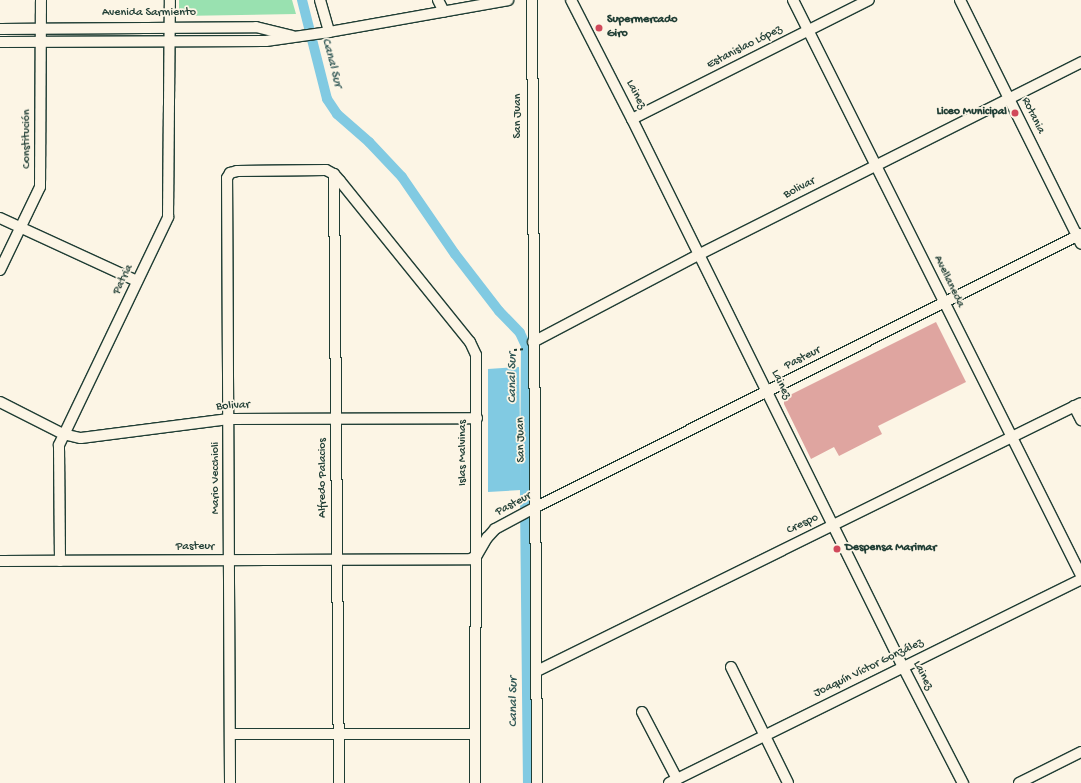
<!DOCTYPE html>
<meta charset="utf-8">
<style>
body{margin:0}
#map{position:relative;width:1081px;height:783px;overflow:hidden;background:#fcf5e5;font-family:"Gochi Hand",sans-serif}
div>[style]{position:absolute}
.green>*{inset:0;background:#99e1b0}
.water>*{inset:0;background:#81cae2}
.canal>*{height:10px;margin:-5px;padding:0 5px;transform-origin:5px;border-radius:5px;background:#81cae2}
.building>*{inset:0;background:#dfa5a0}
.path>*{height:2px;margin-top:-1px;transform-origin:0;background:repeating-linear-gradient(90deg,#1f3d34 0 3px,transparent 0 6px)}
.roads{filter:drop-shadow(1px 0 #1f3d34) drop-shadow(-1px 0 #1f3d34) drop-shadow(0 1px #1f3d34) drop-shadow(0 -1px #1f3d34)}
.minor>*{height:10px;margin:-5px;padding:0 5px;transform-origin:5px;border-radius:5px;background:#fcf5e5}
.dots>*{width:11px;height:11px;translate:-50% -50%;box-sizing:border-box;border:2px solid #fcf5e5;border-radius:50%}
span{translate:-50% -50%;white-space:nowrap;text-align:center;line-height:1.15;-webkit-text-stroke:3.5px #fcf5e5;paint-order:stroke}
.street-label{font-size:12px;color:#1f3d34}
.poi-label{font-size:12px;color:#1f3d34;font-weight:700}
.left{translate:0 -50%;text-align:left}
.right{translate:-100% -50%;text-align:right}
.water-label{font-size:13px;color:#335957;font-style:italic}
</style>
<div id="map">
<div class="green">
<i style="clip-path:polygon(179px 0,292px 0,296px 14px,179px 16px)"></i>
</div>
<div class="water">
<i style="clip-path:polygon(519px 367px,521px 490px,488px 492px,488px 369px)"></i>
</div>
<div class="canal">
<i style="left:302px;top:0;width:102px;rotate:75.8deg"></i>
<i style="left:327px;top:99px;width:18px;rotate:56deg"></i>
<i style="left:337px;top:114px;width:43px;rotate:41.2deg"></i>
<i style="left:369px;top:142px;width:48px;rotate:46.7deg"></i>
<i style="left:402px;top:177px;width:93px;rotate:55.5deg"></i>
<i style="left:455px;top:254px;width:72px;rotate:52.3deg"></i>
<i style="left:499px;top:311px;width:30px;rotate:46deg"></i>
<i style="left:520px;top:333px;width:14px;rotate:65deg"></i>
<i style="left:526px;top:346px;width:154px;rotate:90.4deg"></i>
<i style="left:525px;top:500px;width:283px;rotate:89.4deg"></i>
</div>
<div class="building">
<i style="clip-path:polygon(936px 322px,966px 382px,878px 426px,882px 434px,839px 456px,834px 447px,811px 459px,784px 404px,784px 398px)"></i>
</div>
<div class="path">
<i style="left:514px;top:350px;width:12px;rotate:-5deg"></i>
</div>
<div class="roads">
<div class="minor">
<i style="left:320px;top:0;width:33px;rotate:74deg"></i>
<i style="left:438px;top:0;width:13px;rotate:63deg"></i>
<i style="left:532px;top:0;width:783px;rotate:89.63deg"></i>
<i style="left:571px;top:0;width:134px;rotate:62.9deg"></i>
<i style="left:632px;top:119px;width:611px;rotate:63.69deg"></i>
<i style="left:903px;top:667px;width:131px;rotate:62.7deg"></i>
<i style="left:793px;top:0;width:643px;rotate:63.4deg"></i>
<i style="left:960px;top:0;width:272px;rotate:63.6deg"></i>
<i style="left:0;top:29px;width:256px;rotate:-0.4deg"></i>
<i style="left:256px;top:27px;width:37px;rotate:14deg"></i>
<i style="left:0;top:42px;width:266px;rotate:-0.2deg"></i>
<i style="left:266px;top:41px;width:64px;rotate:-8.1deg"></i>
<i style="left:329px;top:32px;width:182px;rotate:-10.1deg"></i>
<i style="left:632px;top:119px;width:265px;rotate:-26.7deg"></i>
<i style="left:334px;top:174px;width:609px;rotate:89.53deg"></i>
<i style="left:0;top:218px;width:151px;rotate:24.7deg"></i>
<i style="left:0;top:270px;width:92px;rotate:-64.3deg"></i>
<i style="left:40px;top:187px;width:187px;rotate:-89.7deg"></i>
<i style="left:533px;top:342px;width:189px;rotate:-27.8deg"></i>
<i style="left:700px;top:254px;width:427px;rotate:-26.7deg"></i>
<i style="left:0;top:402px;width:71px;rotate:26.9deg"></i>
<i style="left:63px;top:434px;width:18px;rotate:13deg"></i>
<i style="left:81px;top:438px;width:149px;rotate:-7.3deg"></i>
<i style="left:229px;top:419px;width:248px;rotate:-0.2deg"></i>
<i style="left:1074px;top:406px;width:16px;rotate:63deg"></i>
<i style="left:0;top:561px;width:471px;rotate:-0.2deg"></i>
<i style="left:471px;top:559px;width:7px;rotate:-34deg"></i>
<i style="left:477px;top:555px;width:20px;rotate:-60deg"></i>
<i style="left:487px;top:538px;width:12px;rotate:-48deg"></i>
<i style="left:495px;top:529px;width:47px;rotate:-28.2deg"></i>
<i style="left:536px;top:507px;width:610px;rotate:-26.61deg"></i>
<i style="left:60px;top:561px;width:116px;rotate:-90.5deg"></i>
<i style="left:59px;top:445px;width:253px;rotate:-64.4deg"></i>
<i style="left:168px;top:217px;width:217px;rotate:-89.5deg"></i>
<i style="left:731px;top:667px;width:129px;rotate:63.8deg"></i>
<i style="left:537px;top:671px;width:606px;rotate:-26.23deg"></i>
<i style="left:642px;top:712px;width:76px;rotate:62.4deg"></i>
<i style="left:230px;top:734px;width:245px"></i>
<i style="left:230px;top:783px;width:605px;rotate:-90.28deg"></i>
<i style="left:227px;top:178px;width:6px;rotate:-59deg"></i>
<i style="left:230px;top:173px;width:7px;rotate:-16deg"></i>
<i style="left:237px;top:171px;width:89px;rotate:-0.6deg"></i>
<i style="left:326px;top:170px;width:9px;rotate:27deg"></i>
<i style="left:334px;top:174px;width:9px;rotate:49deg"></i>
<i style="left:340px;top:181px;width:207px;rotate:51.1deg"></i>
<i style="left:470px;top:342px;width:14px;rotate:65deg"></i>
<i style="left:476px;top:355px;width:428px;rotate:90.1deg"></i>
<i style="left:669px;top:783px;width:460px;rotate:-26.3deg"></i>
<i style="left:1019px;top:783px;width:69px;rotate:-26.6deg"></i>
</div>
</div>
<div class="dots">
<i style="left:599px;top:28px;background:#d1495b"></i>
<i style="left:1015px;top:113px;background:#d1495b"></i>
<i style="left:837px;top:549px;background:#d1495b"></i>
</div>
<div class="street-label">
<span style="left:149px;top:14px">Avenida Sarmiento</span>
<span style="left:745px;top:48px;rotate:-27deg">Estanislao López</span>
<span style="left:635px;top:95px;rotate:63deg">Lainez</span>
<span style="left:519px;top:116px;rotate:-90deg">San Juan</span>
<span style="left:1032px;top:116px;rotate:64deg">Rotania</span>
<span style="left:28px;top:139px;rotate:-90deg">Constitución</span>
<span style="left:800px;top:189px;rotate:-27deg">Bolivar</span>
<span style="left:124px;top:280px;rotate:-64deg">Patria</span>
<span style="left:948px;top:282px;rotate:64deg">Avellaneda</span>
<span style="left:803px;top:359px;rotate:-27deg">Pasteur</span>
<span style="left:780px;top:385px;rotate:64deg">Lainez</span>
<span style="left:233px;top:407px;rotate:-3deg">Bolivar</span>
<span style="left:522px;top:440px;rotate:-91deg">San Juan</span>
<span style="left:464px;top:453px;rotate:-90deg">Islas Malvinas</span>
<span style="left:217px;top:478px;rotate:-90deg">Mario Vecchioli</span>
<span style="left:324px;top:478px;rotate:-90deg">Alfredo Palacios</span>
<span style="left:514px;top:505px;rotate:-28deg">Pasteur</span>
<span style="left:803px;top:525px;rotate:-26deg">Crespo</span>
<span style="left:195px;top:548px">Pasteur</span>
<span style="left:869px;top:669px;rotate:-26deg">Joaquín Víctor González</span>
<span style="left:922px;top:676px;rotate:63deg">Lainez</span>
</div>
<div class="poi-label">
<span class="left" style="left:607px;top:28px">Supermercado<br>Giro</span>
<span class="right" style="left:1007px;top:113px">Liceo Municipal</span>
<span class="left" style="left:845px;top:549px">Despensa Marimar</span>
</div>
<div class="water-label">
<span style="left:331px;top:63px;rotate:75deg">Canal Sur</span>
<span style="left:513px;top:378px;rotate:-90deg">Canal Sur</span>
<span style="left:514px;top:702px;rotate:-90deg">Canal Sur</span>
</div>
</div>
